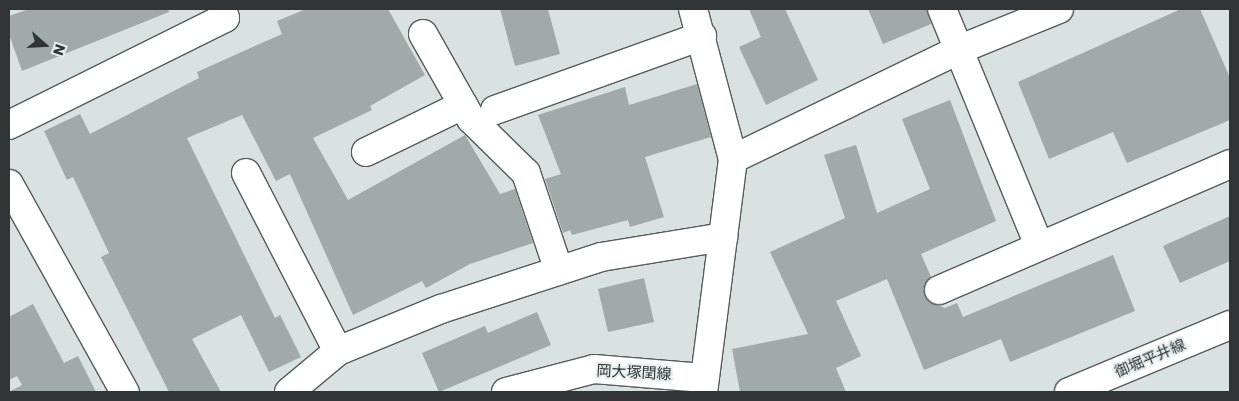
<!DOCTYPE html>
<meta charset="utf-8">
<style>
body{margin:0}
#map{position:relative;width:1239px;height:401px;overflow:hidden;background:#d9e1e1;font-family:Poppins,"Noto Sans JP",sans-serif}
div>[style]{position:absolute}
.building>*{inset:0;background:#a1a9a9}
.roads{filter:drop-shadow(1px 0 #545c5c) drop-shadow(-1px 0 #545c5c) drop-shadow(0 1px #545c5c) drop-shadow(0 -1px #545c5c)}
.street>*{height:28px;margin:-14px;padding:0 14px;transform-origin:14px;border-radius:14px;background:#fff}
.secondary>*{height:28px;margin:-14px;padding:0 14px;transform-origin:14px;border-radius:14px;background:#fff}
span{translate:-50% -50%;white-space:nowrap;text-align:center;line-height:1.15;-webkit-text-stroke:4px #e6eeee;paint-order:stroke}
.street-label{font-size:15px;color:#313434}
.frame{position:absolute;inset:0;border:10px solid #313434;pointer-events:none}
.north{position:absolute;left:20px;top:20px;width:50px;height:50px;-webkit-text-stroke:4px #e6eeee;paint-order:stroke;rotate:109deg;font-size:14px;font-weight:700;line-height:20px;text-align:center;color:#313434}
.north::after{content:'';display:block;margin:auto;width:18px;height:22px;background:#313434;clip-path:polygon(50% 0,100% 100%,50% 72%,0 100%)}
</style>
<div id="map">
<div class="building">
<i style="clip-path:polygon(29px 9px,168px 9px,169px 12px,22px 71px,9px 34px,9px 16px)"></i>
<i style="clip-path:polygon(306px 9px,388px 9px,425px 75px,370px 106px,372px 110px,313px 138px,348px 200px,465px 135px,500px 194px,515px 189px,533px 243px,470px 264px,426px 288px,422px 281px,353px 315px,290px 174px,276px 181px,242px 115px,187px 138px,275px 318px,280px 315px,301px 357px,269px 372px,241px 315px,192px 339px,221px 392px,169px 392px,101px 257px,109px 253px,73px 177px,67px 180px,44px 131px,80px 114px,90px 134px,199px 78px,197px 72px,282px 34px,277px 21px)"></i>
<i style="clip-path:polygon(500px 9px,548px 9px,560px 54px,515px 66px)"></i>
<i style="clip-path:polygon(749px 9px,785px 9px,818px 80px,766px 105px,739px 47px,761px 37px)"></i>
<i style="clip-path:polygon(868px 9px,927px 9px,931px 24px,883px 44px)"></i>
<i style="clip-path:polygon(1181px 9px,1200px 9px,1230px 78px,1230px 120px,1127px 163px,1113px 132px,1049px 159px,1018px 82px)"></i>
<i style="clip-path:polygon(697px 84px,711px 137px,645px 157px,664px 217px,630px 227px,628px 220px,572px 235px,570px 230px,563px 233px,545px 179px,561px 174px,538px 115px,625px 87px,629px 105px)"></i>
<i style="clip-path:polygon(950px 100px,996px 221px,921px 254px,931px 277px,923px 289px,929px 302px,945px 308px,957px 303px,963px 317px,1113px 255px,1135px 311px,1010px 362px,1001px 339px,924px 370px,887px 279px,836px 301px,861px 356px,836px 368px,846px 392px,740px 392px,732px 349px,808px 334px,770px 252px,845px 218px,824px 155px,856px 145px,877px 213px,930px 189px,902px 119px)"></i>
<i style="clip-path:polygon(1230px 216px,1230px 261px,1180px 283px,1163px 246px)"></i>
<i style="clip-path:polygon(644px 278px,654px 322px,608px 332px,598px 289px)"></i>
<i style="clip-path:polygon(33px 304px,64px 363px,78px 356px,96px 392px,9px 392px,22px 385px,17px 376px,9px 380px,9px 317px)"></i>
<i style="clip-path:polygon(537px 312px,551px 345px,439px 392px,422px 353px,485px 326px,488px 333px)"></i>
</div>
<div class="roads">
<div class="street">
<i style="left:693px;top:9px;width:155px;rotate:75.1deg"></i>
<i style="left:733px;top:159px;width:235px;rotate:97.3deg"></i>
<i style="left:942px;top:9px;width:256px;rotate:67.7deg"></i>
<i style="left:423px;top:34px;width:98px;rotate:60.5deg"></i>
<i style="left:471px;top:119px;width:77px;rotate:44.5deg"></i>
<i style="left:526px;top:173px;width:103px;rotate:71.4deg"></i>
<i style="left:495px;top:110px;width:220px;rotate:-19.7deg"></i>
<i style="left:9px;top:125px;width:241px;rotate:-26.4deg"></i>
<i style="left:225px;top:18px;width:9px;rotate:-108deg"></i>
<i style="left:366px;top:152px;width:108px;rotate:-25.9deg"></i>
<i style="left:733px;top:159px;width:250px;rotate:-25.8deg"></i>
<i style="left:958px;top:50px;width:109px;rotate:-22.1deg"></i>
<i style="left:246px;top:173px;width:200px;rotate:62.7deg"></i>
<i style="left:9px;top:184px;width:238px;rotate:60.9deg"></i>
<i style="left:939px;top:290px;width:317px;rotate:-23.4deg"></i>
<i style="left:289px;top:392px;width:64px;rotate:-39.9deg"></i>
<i style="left:338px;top:351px;width:111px;rotate:-22.2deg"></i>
<i style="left:441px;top:309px;width:168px;rotate:-18deg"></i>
<i style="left:601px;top:257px;width:124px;rotate:-9.3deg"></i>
<i style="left:506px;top:392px;width:91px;rotate:-14.6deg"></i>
<i style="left:594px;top:369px;width:110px;rotate:4.7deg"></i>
</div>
<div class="secondary">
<i style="left:1069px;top:392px;width:174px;rotate:-22.6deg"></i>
</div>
</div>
<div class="street-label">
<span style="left:1150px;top:358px;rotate:-23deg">御堀平井線</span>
<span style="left:634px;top:372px;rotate:3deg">岡大塚閏線</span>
</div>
<div class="frame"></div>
<div class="north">N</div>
</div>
